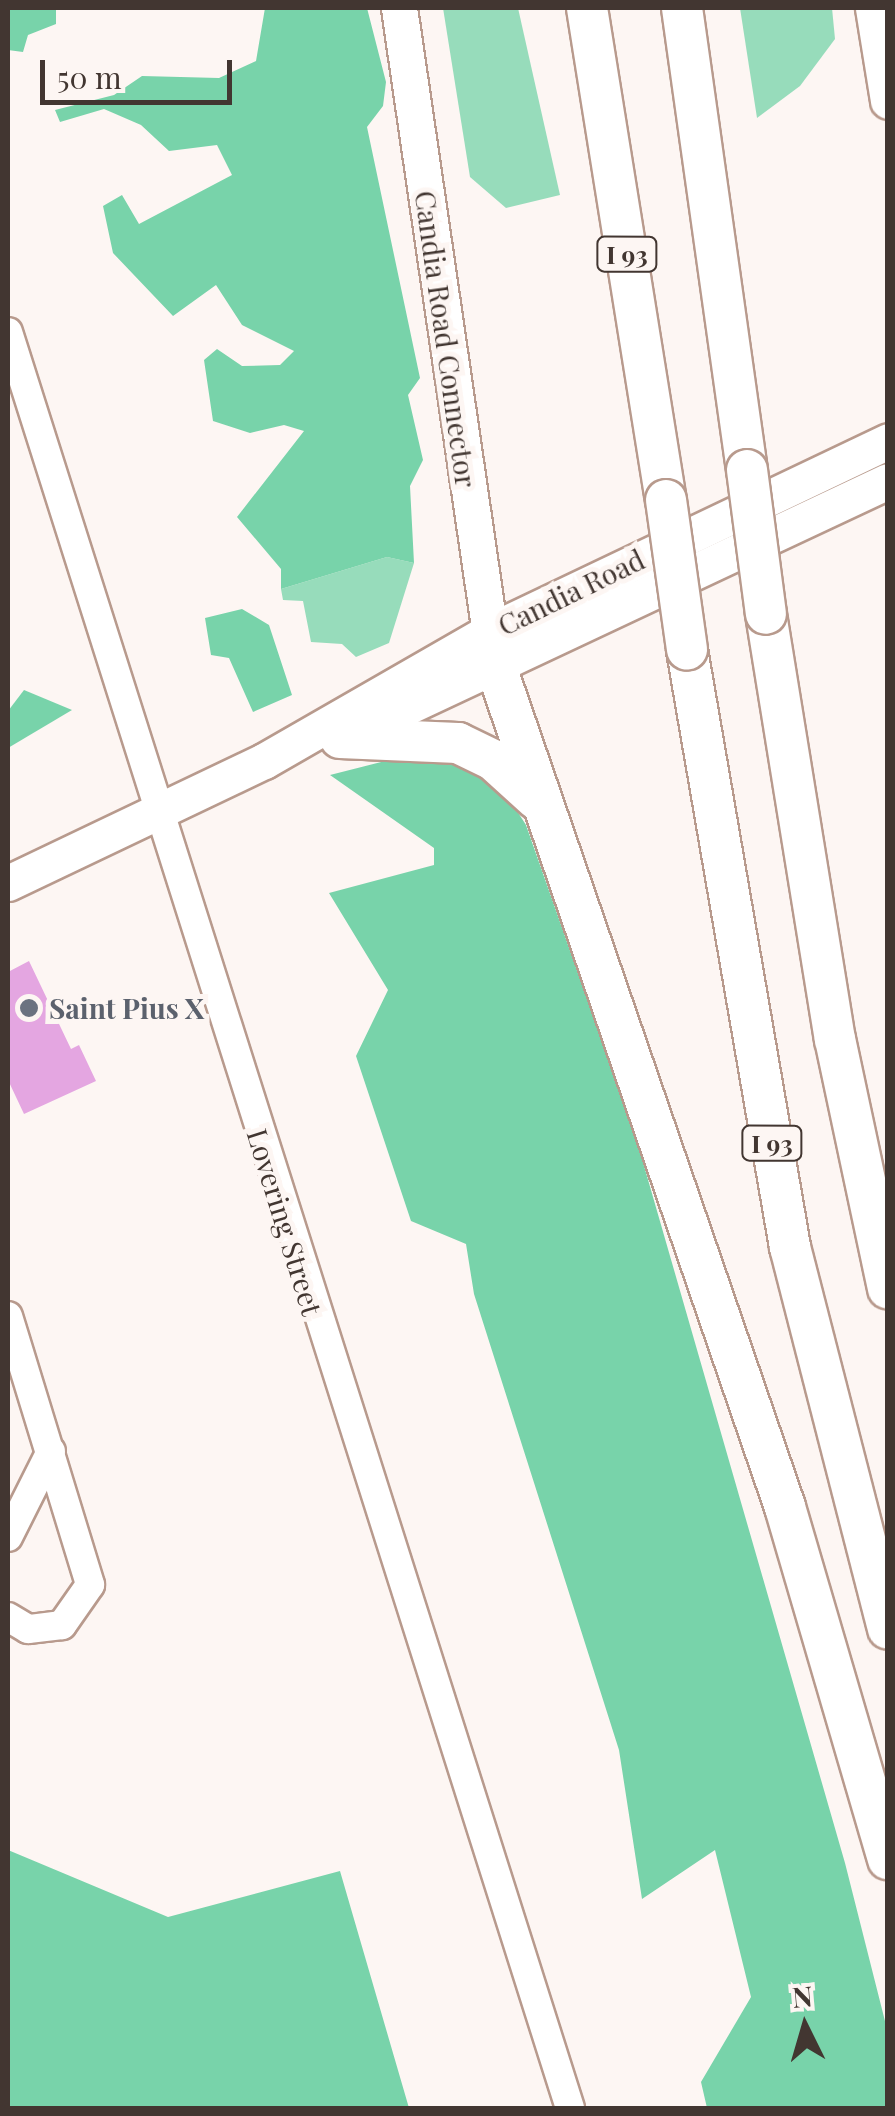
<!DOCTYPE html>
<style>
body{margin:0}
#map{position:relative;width:895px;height:2116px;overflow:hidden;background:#fdf6f3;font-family:"Playfair Display",serif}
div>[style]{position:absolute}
.green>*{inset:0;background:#97dcbb}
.forest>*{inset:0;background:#78d3aa}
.building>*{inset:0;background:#e4a6e1}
.roads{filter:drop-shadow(2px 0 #b89a8d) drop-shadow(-2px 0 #b89a8d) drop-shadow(0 2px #b89a8d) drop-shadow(0 -2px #b89a8d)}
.minor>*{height:28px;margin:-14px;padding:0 14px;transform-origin:14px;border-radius:14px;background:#fff}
.major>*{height:35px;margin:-17.5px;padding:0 17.5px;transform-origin:17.5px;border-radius:17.5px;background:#fff}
.highway>*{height:40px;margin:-20px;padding:0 20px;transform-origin:20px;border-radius:20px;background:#fff}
.bridges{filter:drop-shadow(2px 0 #b89a8d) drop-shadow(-2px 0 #b89a8d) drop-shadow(0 2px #b89a8d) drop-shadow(0 -2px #b89a8d)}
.highway-bridge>*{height:40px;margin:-20px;padding:0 20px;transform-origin:20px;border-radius:20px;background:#fff}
.dots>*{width:28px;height:28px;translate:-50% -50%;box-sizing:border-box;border:5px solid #fdf6f3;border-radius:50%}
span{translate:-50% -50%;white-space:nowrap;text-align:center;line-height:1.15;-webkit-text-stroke:10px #fdf6f3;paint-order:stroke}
.shield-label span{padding:2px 8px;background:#fdf6f3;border:2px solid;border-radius:8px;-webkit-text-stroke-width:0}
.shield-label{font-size:25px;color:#423631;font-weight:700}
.street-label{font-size:28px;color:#423631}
.worship-label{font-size:28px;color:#5b616d;font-weight:700}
.left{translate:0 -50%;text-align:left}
.frame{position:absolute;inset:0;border:10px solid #423631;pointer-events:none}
.north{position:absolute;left:755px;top:1976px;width:100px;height:100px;-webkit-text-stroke:8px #fdf6f3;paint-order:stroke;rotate:355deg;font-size:28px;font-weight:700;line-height:40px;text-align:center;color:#423631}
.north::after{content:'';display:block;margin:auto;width:35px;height:45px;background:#423631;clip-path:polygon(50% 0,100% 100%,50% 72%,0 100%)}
.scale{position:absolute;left:40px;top:60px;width:192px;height:45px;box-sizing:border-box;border:5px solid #423631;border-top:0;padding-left:12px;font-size:30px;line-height:35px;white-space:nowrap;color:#423631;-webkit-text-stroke:8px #fdf6f3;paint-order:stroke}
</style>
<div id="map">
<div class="green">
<i style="clip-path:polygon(443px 8px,518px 8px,560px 195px,506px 208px,470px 177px)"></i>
<i style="clip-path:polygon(740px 8px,832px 8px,835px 39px,800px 86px,757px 118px)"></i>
<i style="clip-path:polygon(387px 557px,414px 563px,389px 643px,356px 657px,342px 644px,311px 642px,303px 601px,283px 600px,281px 589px)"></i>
</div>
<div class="forest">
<i style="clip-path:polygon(56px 8px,56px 24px,28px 35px,23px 52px,8px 50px,8px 9px)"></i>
<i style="clip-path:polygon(265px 8px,367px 8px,386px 82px,383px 106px,367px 127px,420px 378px,408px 395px,423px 460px,410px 486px,414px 563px,387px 557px,281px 589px,281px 569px,237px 517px,304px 431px,284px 425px,250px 433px,213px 421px,204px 360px,217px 349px,242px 366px,280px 365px,294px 351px,242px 325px,216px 285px,173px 316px,113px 253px,103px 206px,122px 195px,139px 224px,232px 175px,217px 145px,169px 151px,141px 125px,104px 109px,60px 122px,55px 110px,114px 95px,142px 76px,219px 78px,256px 61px)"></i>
<i style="clip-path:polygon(242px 609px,269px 625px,292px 695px,253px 712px,229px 658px,211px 655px,205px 618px)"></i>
<i style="clip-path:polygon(24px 690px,72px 710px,8px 748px,8px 711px)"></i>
<i style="clip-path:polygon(393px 759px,457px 762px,506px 794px,526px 825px,638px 1145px,845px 1863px,887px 2029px,887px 2108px,707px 2108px,701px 2082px,751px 1997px,715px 1850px,642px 1899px,619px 1750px,474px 1294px,466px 1244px,411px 1221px,356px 1056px,388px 990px,329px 893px,434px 865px,434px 848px,330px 775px)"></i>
<i style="clip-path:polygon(8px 1850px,168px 1917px,340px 1871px,409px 2108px,8px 2108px)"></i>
</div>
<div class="building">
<i style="clip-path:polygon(29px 961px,71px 1049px,79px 1045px,96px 1081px,24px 1114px,8px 1080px,8px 972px)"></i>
</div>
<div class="roads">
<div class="minor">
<i style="left:8px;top:332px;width:1863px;rotate:72.44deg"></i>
<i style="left:8px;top:1316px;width:281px;rotate:73deg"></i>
<i style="left:90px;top:1585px;width:49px;rotate:125deg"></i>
<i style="left:62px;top:1625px;width:34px;rotate:173deg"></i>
<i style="left:28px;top:1629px;width:23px;rotate:-149deg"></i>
<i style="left:8px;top:1537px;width:96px;rotate:-63.4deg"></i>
</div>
<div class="major">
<i style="left:399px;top:8px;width:653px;rotate:81.72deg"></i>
<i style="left:873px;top:8px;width:94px;rotate:80.8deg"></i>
<i style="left:341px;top:738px;width:604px;rotate:-25.17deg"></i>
<i style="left:8px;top:883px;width:284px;rotate:-25.5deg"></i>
<i style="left:264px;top:761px;width:258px;rotate:-29.9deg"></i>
<i style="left:488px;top:632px;width:443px;rotate:-25.5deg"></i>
</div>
<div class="highway">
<i style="left:587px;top:8px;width:498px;rotate:80.9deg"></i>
<i style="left:682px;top:8px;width:467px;rotate:82deg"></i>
<i style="left:766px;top:614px;width:431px;rotate:80.8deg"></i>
<i style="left:835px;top:1039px;width:255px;rotate:78deg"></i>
<i style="left:687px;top:650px;width:606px;rotate:80.21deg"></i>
<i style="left:790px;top:1247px;width:394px;rotate:75.6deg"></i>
<i style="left:497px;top:670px;width:885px;rotate:71.01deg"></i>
<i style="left:785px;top:1507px;width:367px;rotate:73.7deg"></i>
<i style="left:340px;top:738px;width:118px;rotate:2.4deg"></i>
<i style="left:458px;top:743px;width:39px;rotate:26deg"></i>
<i style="left:493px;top:760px;width:58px;rotate:42.2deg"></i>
</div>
</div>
<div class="bridges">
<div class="highway-bridge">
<i style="left:747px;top:470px;width:145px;rotate:82.5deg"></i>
<i style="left:666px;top:500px;width:151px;rotate:82deg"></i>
</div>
</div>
<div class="dots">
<i style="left:29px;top:1008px;background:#6b7280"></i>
</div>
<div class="shield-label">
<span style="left:627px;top:254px">I 93</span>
<span style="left:772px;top:1143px">I 93</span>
</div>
<div class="street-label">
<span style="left:446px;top:339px;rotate:82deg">Candia Road Connector</span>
<span style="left:571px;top:592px;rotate:-26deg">Candia Road</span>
<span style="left:285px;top:1222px;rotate:73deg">Lovering Street</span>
</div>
<div class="worship-label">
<span class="left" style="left:49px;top:1008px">Saint Pius X</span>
</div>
<div class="frame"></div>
<div class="north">N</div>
<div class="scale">50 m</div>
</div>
